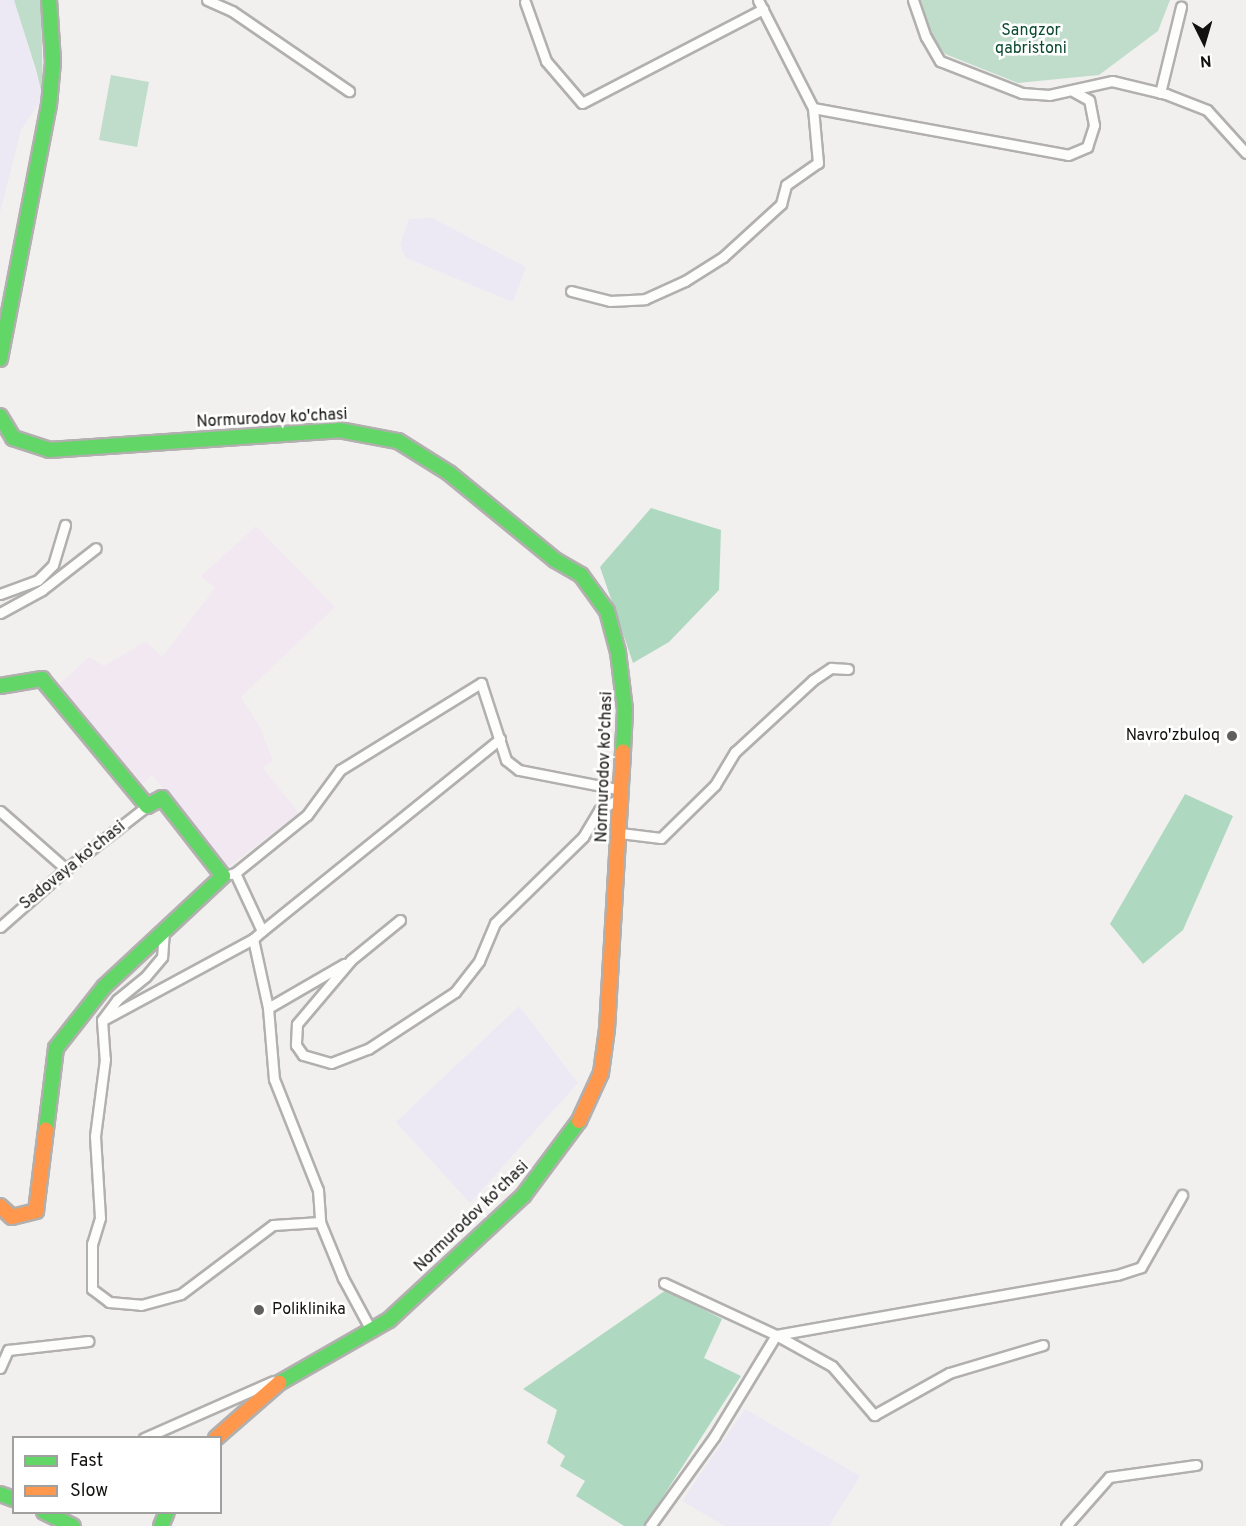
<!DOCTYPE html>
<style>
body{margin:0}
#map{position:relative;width:1246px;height:1526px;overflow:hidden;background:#f2f0ee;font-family:Overpass,sans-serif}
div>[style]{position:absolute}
.commercial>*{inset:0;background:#f1e8f1}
.industrial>*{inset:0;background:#ece9f5}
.green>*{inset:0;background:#c0dccb}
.forest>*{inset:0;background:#afd8c1}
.roads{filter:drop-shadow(2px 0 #b2b0ae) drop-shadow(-2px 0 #b2b0ae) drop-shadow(0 2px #b2b0ae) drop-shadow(0 -2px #b2b0ae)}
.street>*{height:9px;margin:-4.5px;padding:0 4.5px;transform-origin:4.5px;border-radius:4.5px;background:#fdfdfc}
.fast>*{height:14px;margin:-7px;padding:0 7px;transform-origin:7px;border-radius:7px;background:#63d668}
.slow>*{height:14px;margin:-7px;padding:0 7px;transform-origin:7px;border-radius:7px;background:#ff974d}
.dots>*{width:16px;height:16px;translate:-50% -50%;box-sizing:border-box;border:3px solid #fff;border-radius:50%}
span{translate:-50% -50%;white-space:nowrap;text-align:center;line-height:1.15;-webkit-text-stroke:5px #fff;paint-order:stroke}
.park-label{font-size:16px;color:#0b4a30}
.street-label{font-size:16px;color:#12110f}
.poi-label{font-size:16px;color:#12110f}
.right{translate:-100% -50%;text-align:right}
.left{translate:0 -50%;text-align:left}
.legend{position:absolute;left:12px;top:1436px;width:210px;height:78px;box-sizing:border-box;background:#fff;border:2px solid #a0a09f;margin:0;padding:8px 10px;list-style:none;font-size:18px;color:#12110f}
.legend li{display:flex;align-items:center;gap:12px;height:30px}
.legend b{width:30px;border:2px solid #a0a09f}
.north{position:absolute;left:1174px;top:12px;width:60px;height:60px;-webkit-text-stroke:4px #fff;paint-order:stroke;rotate:175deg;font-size:16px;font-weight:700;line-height:24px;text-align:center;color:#12110f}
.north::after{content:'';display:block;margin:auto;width:21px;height:27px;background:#12110f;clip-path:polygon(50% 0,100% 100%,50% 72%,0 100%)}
</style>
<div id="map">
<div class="commercial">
<i style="clip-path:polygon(256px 526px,335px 607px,241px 697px,260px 727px,273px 761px,263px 768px,299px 813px,227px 868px,152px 775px,140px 786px,55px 688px,89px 657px,104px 666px,146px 641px,162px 657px,215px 588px,201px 576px)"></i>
</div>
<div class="industrial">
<i style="clip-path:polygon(0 0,14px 0,16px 4px,43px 98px,21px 130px,0 213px)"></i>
<i style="clip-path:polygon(432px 218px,526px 267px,513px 302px,406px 258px,400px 245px,409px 219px)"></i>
<i style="clip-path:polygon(519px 1006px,578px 1083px,470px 1203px,396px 1122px)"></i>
<i style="clip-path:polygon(745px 1409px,860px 1476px,829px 1526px,725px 1526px,682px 1501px)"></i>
</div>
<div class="green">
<i style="clip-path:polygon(14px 0,41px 0,43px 98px,36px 70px)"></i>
<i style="clip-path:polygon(921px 0,1170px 0,1158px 31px,1099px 75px,1018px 83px,945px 54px,930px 33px)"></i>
<i style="clip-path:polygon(111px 75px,149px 82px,137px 147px,99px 140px)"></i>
</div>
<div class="forest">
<i style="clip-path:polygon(651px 508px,721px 530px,719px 590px,669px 642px,633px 663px,600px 567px)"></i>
<i style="clip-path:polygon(1185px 794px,1233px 816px,1183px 930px,1143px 964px,1110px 924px)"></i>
<i style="clip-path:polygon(666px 1290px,722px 1319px,704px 1358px,741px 1376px,644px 1526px,624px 1526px,576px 1496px,585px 1481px,560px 1466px,565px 1456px,547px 1443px,557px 1410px,523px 1389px)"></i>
</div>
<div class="roads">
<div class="street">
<i style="left:207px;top:0;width:27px;rotate:24deg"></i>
<i style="left:232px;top:11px;width:142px;rotate:34.4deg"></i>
<i style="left:913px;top:0;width:39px;rotate:71deg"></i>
<i style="left:926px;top:37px;width:28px;rotate:60deg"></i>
<i style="left:940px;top:61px;width:88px;rotate:21.3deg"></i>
<i style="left:1022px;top:93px;width:27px;rotate:4deg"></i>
<i style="left:1049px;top:95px;width:65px;rotate:-12.5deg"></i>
<i style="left:1112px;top:81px;width:56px;rotate:13.5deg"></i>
<i style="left:1166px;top:94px;width:44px;rotate:21.3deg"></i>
<i style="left:1207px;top:110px;width:58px;rotate:47.8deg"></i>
<i style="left:525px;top:2px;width:63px;rotate:70.4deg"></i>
<i style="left:546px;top:61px;width:55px;rotate:49.4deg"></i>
<i style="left:582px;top:103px;width:204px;rotate:-27.4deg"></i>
<i style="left:1160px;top:93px;width:89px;rotate:-76.3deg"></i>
<i style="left:813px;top:108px;width:259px;rotate:10.4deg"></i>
<i style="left:1068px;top:155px;width:21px;rotate:-23deg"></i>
<i style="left:1087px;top:147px;width:23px;rotate:-72deg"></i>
<i style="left:1094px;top:125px;width:25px;rotate:-101deg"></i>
<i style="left:1089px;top:100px;width:18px;rotate:-151deg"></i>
<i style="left:571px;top:291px;width:40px;rotate:14.4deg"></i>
<i style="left:610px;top:301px;width:35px;rotate:-3deg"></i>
<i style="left:645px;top:299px;width:44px;rotate:-24.2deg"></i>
<i style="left:685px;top:281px;width:45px;rotate:-32.3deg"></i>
<i style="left:723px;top:257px;width:79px;rotate:-42.4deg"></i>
<i style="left:781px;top:204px;width:20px;rotate:-75deg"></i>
<i style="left:786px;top:185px;width:39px;rotate:-35deg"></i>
<i style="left:818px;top:163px;width:55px;rotate:-95.2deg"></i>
<i style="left:813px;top:108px;width:121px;rotate:-117deg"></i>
<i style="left:0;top:594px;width:40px;rotate:-20.2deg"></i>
<i style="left:38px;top:580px;width:21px;rotate:-45deg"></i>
<i style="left:53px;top:565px;width:42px;rotate:-73.3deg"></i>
<i style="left:0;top:613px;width:48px;rotate:-28.7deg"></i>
<i style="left:42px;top:590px;width:68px;rotate:-37.9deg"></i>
<i style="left:0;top:811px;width:88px;rotate:41.3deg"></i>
<i style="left:620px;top:833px;width:41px;rotate:7deg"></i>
<i style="left:661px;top:838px;width:76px;rotate:-44.5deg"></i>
<i style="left:715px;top:785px;width:39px;rotate:-59deg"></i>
<i style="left:735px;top:752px;width:106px;rotate:-42.7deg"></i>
<i style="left:813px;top:680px;width:22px;rotate:-34deg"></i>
<i style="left:831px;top:668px;width:17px;rotate:3deg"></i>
<i style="left:235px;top:873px;width:92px;rotate:-38.9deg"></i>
<i style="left:307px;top:815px;width:56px;rotate:-53.7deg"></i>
<i style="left:340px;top:770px;width:166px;rotate:-31.7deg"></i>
<i style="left:481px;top:683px;width:81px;rotate:72deg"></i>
<i style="left:506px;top:760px;width:16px;rotate:38deg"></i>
<i style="left:519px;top:770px;width:105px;rotate:11deg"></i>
<i style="left:231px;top:874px;width:4px;rotate:-14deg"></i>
<i style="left:235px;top:873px;width:64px;rotate:65deg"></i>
<i style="left:262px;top:931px;width:12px;rotate:138deg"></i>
<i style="left:253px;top:939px;width:71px;rotate:77.7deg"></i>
<i style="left:268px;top:1008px;width:71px;rotate:85.2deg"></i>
<i style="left:274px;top:1079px;width:119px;rotate:68.4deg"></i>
<i style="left:318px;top:1190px;width:32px;rotate:86deg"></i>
<i style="left:320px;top:1222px;width:61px;rotate:67.7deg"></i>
<i style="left:343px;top:1278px;width:61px;rotate:61.8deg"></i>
<i style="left:400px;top:920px;width:63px;rotate:140.8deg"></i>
<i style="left:351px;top:960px;width:84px;rotate:130.2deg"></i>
<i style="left:297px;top:1024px;width:21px;rotate:93deg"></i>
<i style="left:296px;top:1045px;width:12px;rotate:55deg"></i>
<i style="left:303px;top:1055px;width:29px;rotate:16deg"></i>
<i style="left:331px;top:1063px;width:40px;rotate:-21deg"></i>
<i style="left:368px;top:1049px;width:104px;rotate:-33.2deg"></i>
<i style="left:455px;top:992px;width:39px;rotate:-52deg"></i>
<i style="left:479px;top:961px;width:41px;rotate:-67.2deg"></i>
<i style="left:495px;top:923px;width:123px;rotate:-44.3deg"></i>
<i style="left:583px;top:837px;width:31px;rotate:-59deg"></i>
<i style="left:599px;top:810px;width:26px;rotate:-29deg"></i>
<i style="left:0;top:927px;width:88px;rotate:-41.3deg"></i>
<i style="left:66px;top:869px;width:103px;rotate:-37.9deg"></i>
<i style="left:164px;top:930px;width:27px;rotate:94deg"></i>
<i style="left:162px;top:957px;width:26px;rotate:130deg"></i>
<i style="left:145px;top:977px;width:36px;rotate:141deg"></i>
<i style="left:117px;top:1000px;width:25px;rotate:127deg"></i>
<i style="left:102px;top:1020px;width:39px;rotate:86deg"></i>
<i style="left:105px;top:1059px;width:78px;rotate:97.4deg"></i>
<i style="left:95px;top:1136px;width:82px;rotate:86.5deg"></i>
<i style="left:100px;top:1218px;width:27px;rotate:107deg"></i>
<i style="left:92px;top:1244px;width:45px;rotate:90deg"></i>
<i style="left:92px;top:1289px;width:21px;rotate:37deg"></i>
<i style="left:109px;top:1302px;width:32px;rotate:5deg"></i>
<i style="left:141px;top:1305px;width:41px;rotate:-15.4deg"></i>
<i style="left:181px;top:1294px;width:115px;rotate:-36.9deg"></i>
<i style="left:273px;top:1225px;width:47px;rotate:-3.7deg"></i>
<i style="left:262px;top:931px;width:306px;rotate:-38.9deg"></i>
<i style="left:268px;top:1008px;width:88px;rotate:-30.1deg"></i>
<i style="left:105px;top:1019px;width:168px;rotate:-28.4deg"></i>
<i style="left:664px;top:1283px;width:123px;rotate:24.9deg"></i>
<i style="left:776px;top:1335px;width:346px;rotate:-10deg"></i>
<i style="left:1117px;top:1275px;width:25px;rotate:-18deg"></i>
<i style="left:1141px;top:1267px;width:83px;rotate:-60.3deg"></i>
<i style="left:0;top:1368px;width:20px;rotate:-66deg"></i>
<i style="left:8px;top:1350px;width:81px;rotate:-6.4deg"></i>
<i style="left:144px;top:1438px;width:141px;rotate:-23.8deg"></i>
<i style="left:650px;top:1526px;width:110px;rotate:-54.3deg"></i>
<i style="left:714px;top:1437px;width:119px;rotate:-58.7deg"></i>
<i style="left:776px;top:1335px;width:64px;rotate:29deg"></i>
<i style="left:832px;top:1366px;width:65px;rotate:49.4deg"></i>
<i style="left:874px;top:1415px;width:86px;rotate:-29.2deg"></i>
<i style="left:949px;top:1373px;width:98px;rotate:-16.6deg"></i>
<i style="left:1066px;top:1526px;width:65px;rotate:-48.7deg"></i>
<i style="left:1109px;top:1477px;width:88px;rotate:-7.9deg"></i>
</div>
<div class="fast">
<i style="left:0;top:359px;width:259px;rotate:-79.1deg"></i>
<i style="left:49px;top:105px;width:43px;rotate:-84.7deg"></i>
<i style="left:53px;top:62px;width:62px;rotate:-93.7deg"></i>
<i style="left:0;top:416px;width:26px;rotate:59deg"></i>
<i style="left:13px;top:438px;width:38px;rotate:18deg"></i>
<i style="left:49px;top:450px;width:291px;rotate:-3.9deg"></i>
<i style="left:339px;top:430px;width:60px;rotate:10.6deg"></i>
<i style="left:398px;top:441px;width:60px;rotate:32.1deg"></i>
<i style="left:449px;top:473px;width:137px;rotate:39.4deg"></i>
<i style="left:555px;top:560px;width:30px;rotate:30deg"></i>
<i style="left:581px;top:575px;width:44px;rotate:54.2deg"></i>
<i style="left:607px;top:611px;width:42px;rotate:75deg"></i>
<i style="left:618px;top:652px;width:58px;rotate:83.1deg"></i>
<i style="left:625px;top:710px;width:41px;rotate:92.8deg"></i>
<i style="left:0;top:686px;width:43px;rotate:-9.5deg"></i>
<i style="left:42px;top:679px;width:165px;rotate:50.4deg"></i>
<i style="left:147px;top:806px;width:17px;rotate:-28deg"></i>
<i style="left:162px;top:798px;width:99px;rotate:52deg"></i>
<i style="left:223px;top:876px;width:163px;rotate:137deg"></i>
<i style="left:104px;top:987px;width:78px;rotate:128.2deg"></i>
<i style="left:56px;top:1048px;width:83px;rotate:97deg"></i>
<i style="left:279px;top:1383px;width:127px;rotate:-29.8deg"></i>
<i style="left:389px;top:1320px;width:183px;rotate:-42.8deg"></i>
<i style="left:523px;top:1196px;width:94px;rotate:-53.3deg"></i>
<i style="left:0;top:1494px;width:15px;rotate:20deg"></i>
<i style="left:44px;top:1512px;width:32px;rotate:26deg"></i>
<i style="left:161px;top:1526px;width:15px;rotate:-67deg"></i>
</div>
<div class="slow">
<i style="left:579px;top:1121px;width:53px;rotate:-65.4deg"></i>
<i style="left:601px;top:1073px;width:44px;rotate:-82.2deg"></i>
<i style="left:607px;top:1029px;width:278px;rotate:-86.7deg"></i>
<i style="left:0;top:1206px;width:16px;rotate:43deg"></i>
<i style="left:12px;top:1217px;width:25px;rotate:-14deg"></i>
<i style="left:36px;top:1211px;width:82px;rotate:-83deg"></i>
<i style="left:216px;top:1438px;width:84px;rotate:-41.1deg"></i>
</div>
</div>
<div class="dots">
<i style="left:1232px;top:736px;background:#605f5d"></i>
<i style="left:259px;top:1310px;background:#605f5d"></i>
</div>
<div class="park-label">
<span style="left:1031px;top:40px">Sangzor<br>qabristoni</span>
</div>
<div class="street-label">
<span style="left:272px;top:419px;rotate:-3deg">Normurodov ko'chasi</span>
<span style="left:605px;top:767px;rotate:-88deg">Normurodov ko'chasi</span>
<span style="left:73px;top:866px;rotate:-39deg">Sadovaya ko'chasi</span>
<span style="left:472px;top:1217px;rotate:-44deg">Normurodov ko'chasi</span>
</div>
<div class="poi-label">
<span class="right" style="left:1220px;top:736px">Navro'zbuloq</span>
<span class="left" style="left:272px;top:1310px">Poliklinika</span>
</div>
<ul class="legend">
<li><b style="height:8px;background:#63d668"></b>Fast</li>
<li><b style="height:8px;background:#ff974d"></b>Slow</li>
</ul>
<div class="north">N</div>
</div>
